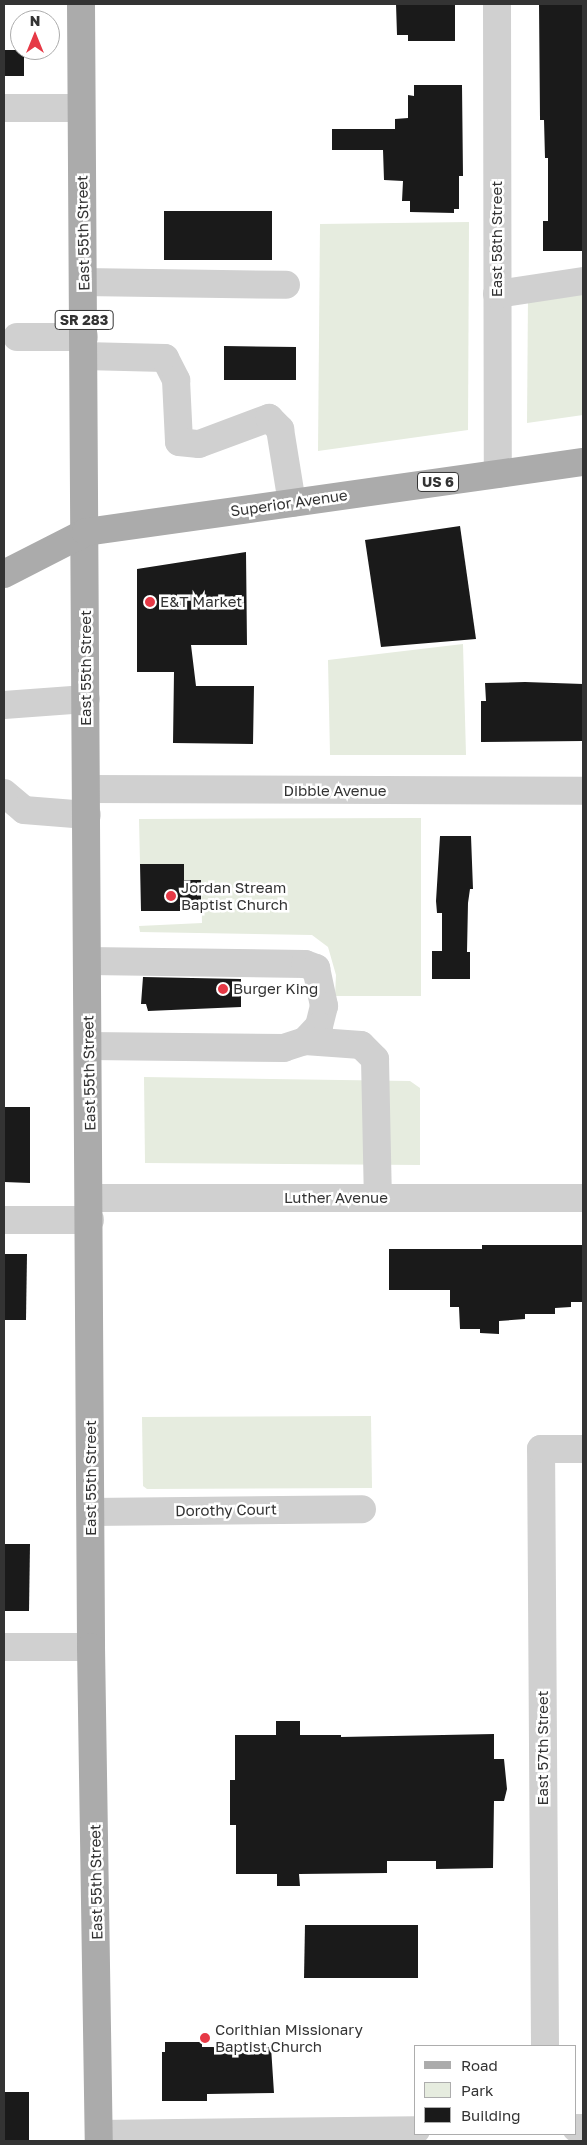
<!DOCTYPE html>
<style>
body{margin:0}
#map{position:relative;width:587px;height:2145px;overflow:hidden;background:#fff;font-family:"Golos Text",sans-serif}
div>[style]{position:absolute}
.green>*{inset:0;background:#e6ecdf}
.building>*{inset:0;background:#1a1a1a}
.minor>*{height:28px;margin:-14px;padding:0 14px;transform-origin:14px;border-radius:14px;background:#d0d0d0}
.major>*{height:28px;margin:-14px;padding:0 14px;transform-origin:14px;border-radius:14px;background:#ababab}
.dots>*{width:14px;height:14px;translate:-50% -50%;box-sizing:border-box;border:2px solid #fff;border-radius:50%}
span{translate:-50% -50%;white-space:nowrap;text-align:center;line-height:1.15;-webkit-text-stroke:5px #fff;paint-order:stroke}
.shield-label span{padding:1px 4px;background:#fff;border:1px solid;border-radius:4px;-webkit-text-stroke-width:0}
.shield-label{font-size:14px;color:#333;font-weight:700}
.street-label{font-size:15px;color:#333}
.poi-label{font-size:15px;color:#333}
.left{translate:0 -50%;text-align:left}
.frame{position:absolute;inset:0;border:5px solid #333;pointer-events:none}
.legend{position:absolute;left:414px;top:2045px;width:162px;height:90px;box-sizing:border-box;background:#fff;border:1px solid #adadad;margin:0;padding:6px 9px;list-style:none;font-size:15px;color:#333}
.legend li{display:flex;align-items:center;gap:10px;height:25px}
.legend b{width:25px;border:1px solid #adadad}
.north{position:absolute;left:10px;top:10px;width:50px;height:50px;box-sizing:border-box;background:#fff;border:1px solid #adadad;border-radius:50%;rotate:0deg;font-size:14px;font-weight:700;line-height:20px;text-align:center;color:#333}
.north::after{content:'';display:block;margin:auto;width:18px;height:22px;background:#e63946;clip-path:polygon(50% 0,100% 100%,50% 72%,0 100%)}
</style>
<div id="map">
<div class="green">
<i style="clip-path:polygon(469px 222px,468px 430px,318px 451px,320px 224px)"></i>
<i style="clip-path:polygon(583px 288px,583px 415px,527px 423px,528px 296px)"></i>
<i style="clip-path:polygon(463px 644px,466px 755px,330px 755px,328px 660px)"></i>
<i style="clip-path:polygon(421px 818px,421px 996px,335px 996px,336px 975px,328px 947px,312px 935px,140px 932px,139px 926px,202px 923px,201px 880px,184px 880px,183px 864px,140px 864px,139px 819px)"></i>
<i style="clip-path:polygon(144px 1077px,410px 1081px,420px 1088px,420px 1165px,145px 1163px)"></i>
<i style="clip-path:polygon(371px 1416px,372px 1488px,147px 1489px,143px 1486px,142px 1417px)"></i>
</div>
<div class="building">
<i style="clip-path:polygon(396px 4px,455px 4px,455px 41px,408px 41px,408px 35px,397px 35px)"></i>
<i style="clip-path:polygon(539px 4px,583px 4px,583px 251px,543px 251px,543px 221px,548px 221px,548px 158px,545px 158px,544px 120px,540px 120px)"></i>
<i style="clip-path:polygon(4px 50px,24px 50px,24px 76px,4px 76px)"></i>
<i style="clip-path:polygon(414px 85px,462px 85px,463px 176px,459px 176px,459px 209px,454px 209px,454px 213px,410px 212px,410px 201px,402px 201px,403px 181px,384px 180px,383px 150px,332px 150px,332px 129px,395px 129px,395px 119px,408px 118px,408px 95px,414px 96px)"></i>
<i style="clip-path:polygon(164px 211px,272px 211px,272px 260px,164px 260px)"></i>
<i style="clip-path:polygon(224px 346px,296px 347px,296px 380px,224px 380px)"></i>
<i style="clip-path:polygon(460px 526px,476px 639px,381px 647px,365px 540px)"></i>
<i style="clip-path:polygon(246px 552px,247px 645px,191px 645px,196px 686px,254px 686px,253px 744px,173px 743px,174px 672px,137px 672px,137px 569px)"></i>
<i style="clip-path:polygon(525px 682px,583px 684px,583px 741px,481px 742px,481px 701px,486px 701px,485px 683px)"></i>
<i style="clip-path:polygon(440px 836px,471px 836px,473px 889px,470px 889px,468px 903px,467px 952px,470px 952px,470px 979px,432px 979px,432px 951px,442px 951px,442px 913px,437px 913px,436px 901px)"></i>
<i style="clip-path:polygon(140px 864px,184px 864px,184px 880px,201px 880px,201px 911px,141px 911px)"></i>
<i style="clip-path:polygon(143px 977px,241px 979px,241px 1007px,148px 1011px,146px 1004px,141px 1004px)"></i>
<i style="clip-path:polygon(4px 1107px,30px 1107px,30px 1183px,4px 1182px)"></i>
<i style="clip-path:polygon(482px 1245px,583px 1245px,583px 1302px,571px 1302px,571px 1307px,555px 1308px,555px 1314px,525px 1314px,525px 1319px,499px 1321px,499px 1334px,480px 1333px,480px 1329px,460px 1329px,459px 1307px,450px 1307px,450px 1290px,389px 1290px,389px 1249px,482px 1249px)"></i>
<i style="clip-path:polygon(4px 1254px,27px 1254px,26px 1320px,4px 1320px)"></i>
<i style="clip-path:polygon(4px 1544px,30px 1544px,29px 1611px,4px 1611px)"></i>
<i style="clip-path:polygon(276px 1721px,300px 1721px,300px 1735px,341px 1735px,341px 1737px,494px 1734px,494px 1759px,504px 1759px,507px 1789px,504px 1801px,494px 1801px,493px 1868px,436px 1869px,436px 1861px,387px 1861px,387px 1873px,299px 1874px,300px 1886px,277px 1886px,277px 1874px,236px 1874px,236px 1825px,230px 1825px,230px 1780px,235px 1780px,235px 1735px,276px 1735px)"></i>
<i style="clip-path:polygon(305px 1925px,418px 1925px,418px 1978px,304px 1978px)"></i>
<i style="clip-path:polygon(165px 2042px,202px 2042px,202px 2047px,271px 2047px,274px 2093px,207px 2094px,207px 2101px,162px 2101px,162px 2052px,165px 2052px)"></i>
<i style="clip-path:polygon(4px 2092px,29px 2092px,29px 2141px,4px 2141px)"></i>
</div>
<div class="minor">
<i style="left:497px;top:4px;width:470px;rotate:89.9deg"></i>
<i style="left:4px;top:108px;width:77px"></i>
<i style="left:83px;top:282px;width:203px;rotate:0.8deg"></i>
<i style="left:497px;top:294px;width:87px;rotate:-8.6deg"></i>
<i style="left:17px;top:337px;width:67px"></i>
<i style="left:84px;top:356px;width:81px;rotate:1.4deg"></i>
<i style="left:165px;top:358px;width:25px;rotate:63deg"></i>
<i style="left:176px;top:380px;width:62px;rotate:87.2deg"></i>
<i style="left:179px;top:442px;width:20px;rotate:6deg"></i>
<i style="left:199px;top:444px;width:75px;rotate:-20.4deg"></i>
<i style="left:269px;top:418px;width:16px;rotate:45deg"></i>
<i style="left:280px;top:429px;width:75px;rotate:80.8deg"></i>
<i style="left:4px;top:705px;width:82px;rotate:-4.2deg"></i>
<i style="left:86px;top:789px;width:497px;rotate:0.2deg"></i>
<i style="left:4px;top:793px;width:26px;rotate:40deg"></i>
<i style="left:24px;top:810px;width:63px;rotate:4.5deg"></i>
<i style="left:88px;top:961px;width:217px;rotate:0.8deg"></i>
<i style="left:305px;top:964px;width:12px;rotate:20deg"></i>
<i style="left:316px;top:968px;width:39px;rotate:78deg"></i>
<i style="left:324px;top:1006px;width:21px;rotate:104deg"></i>
<i style="left:319px;top:1026px;width:21px;rotate:133deg"></i>
<i style="left:305px;top:1041px;width:22px;rotate:162deg"></i>
<i style="left:284px;top:1048px;width:196px;rotate:-179.4deg"></i>
<i style="left:305px;top:1041px;width:56px;rotate:4.1deg"></i>
<i style="left:361px;top:1045px;width:20px;rotate:45deg"></i>
<i style="left:375px;top:1059px;width:139px;rotate:88.8deg"></i>
<i style="left:90px;top:1198px;width:493px"></i>
<i style="left:4px;top:1220px;width:86px"></i>
<i style="left:91px;top:1512px;width:271px;rotate:-0.6deg"></i>
<i style="left:4px;top:1647px;width:87px"></i>
<i style="left:545px;top:2046px;width:597px;rotate:-90.38deg"></i>
<i style="left:541px;top:1449px;width:42px"></i>
<i style="left:576px;top:2128px;width:7px"></i>
<i style="left:99px;top:2134px;width:317px;rotate:-0.7deg"></i>
</div>
<div class="major">
<i style="left:81px;top:4px;width:1643px;rotate:89.65deg"></i>
<i style="left:91px;top:1647px;width:494px;rotate:89.1deg"></i>
<i style="left:4px;top:574px;width:92px;rotate:-27.1deg"></i>
<i style="left:86px;top:532px;width:502px;rotate:-8.02deg"></i>
</div>
<div class="dots">
<i style="left:150px;top:602px;background:#e63946"></i>
<i style="left:171px;top:896px;background:#e63946"></i>
<i style="left:223px;top:989px;background:#e63946"></i>
<i style="left:205px;top:2038px;background:#e63946"></i>
</div>
<div class="shield-label">
<span style="left:84px;top:320px">SR 283</span>
<span style="left:438px;top:482px">US 6</span>
</div>
<div class="street-label">
<span style="left:83px;top:233px;rotate:-91deg">East 55th Street</span>
<span style="left:497px;top:239px;rotate:-90deg">East 58th Street</span>
<span style="left:289px;top:503px;rotate:-8deg">Superior Avenue</span>
<span style="left:86px;top:668px;rotate:-90deg">East 55th Street</span>
<span style="left:335px;top:791px">Dibble Avenue</span>
<span style="left:89px;top:1073px;rotate:-91deg">East 55th Street</span>
<span style="left:336px;top:1198px">Luther Avenue</span>
<span style="left:91px;top:1478px;rotate:-90deg">East 55th Street</span>
<span style="left:226px;top:1510px;rotate:-1deg">Dorothy Court</span>
<span style="left:543px;top:1748px;rotate:-90deg">East 57th Street</span>
<span style="left:96px;top:1882px;rotate:-91deg">East 55th Street</span>
</div>
<div class="poi-label">
<span class="left" style="left:160px;top:602px">E&amp;T Market</span>
<span class="left" style="left:181px;top:896px">Jordan Stream<br>Baptist Church</span>
<span class="left" style="left:233px;top:989px">Burger King</span>
<span class="left" style="left:215px;top:2038px">Corithian Missionary<br>Baptist Church</span>
</div>
<div class="frame"></div>
<ul class="legend">
<li><b style="height:6px;background:#ababab"></b>Road</li>
<li><b style="height:14px;background:#e6ecdf"></b>Park</li>
<li><b style="height:14px;background:#1a1a1a"></b>Building</li>
</ul>
<div class="north">N</div>
</div>
